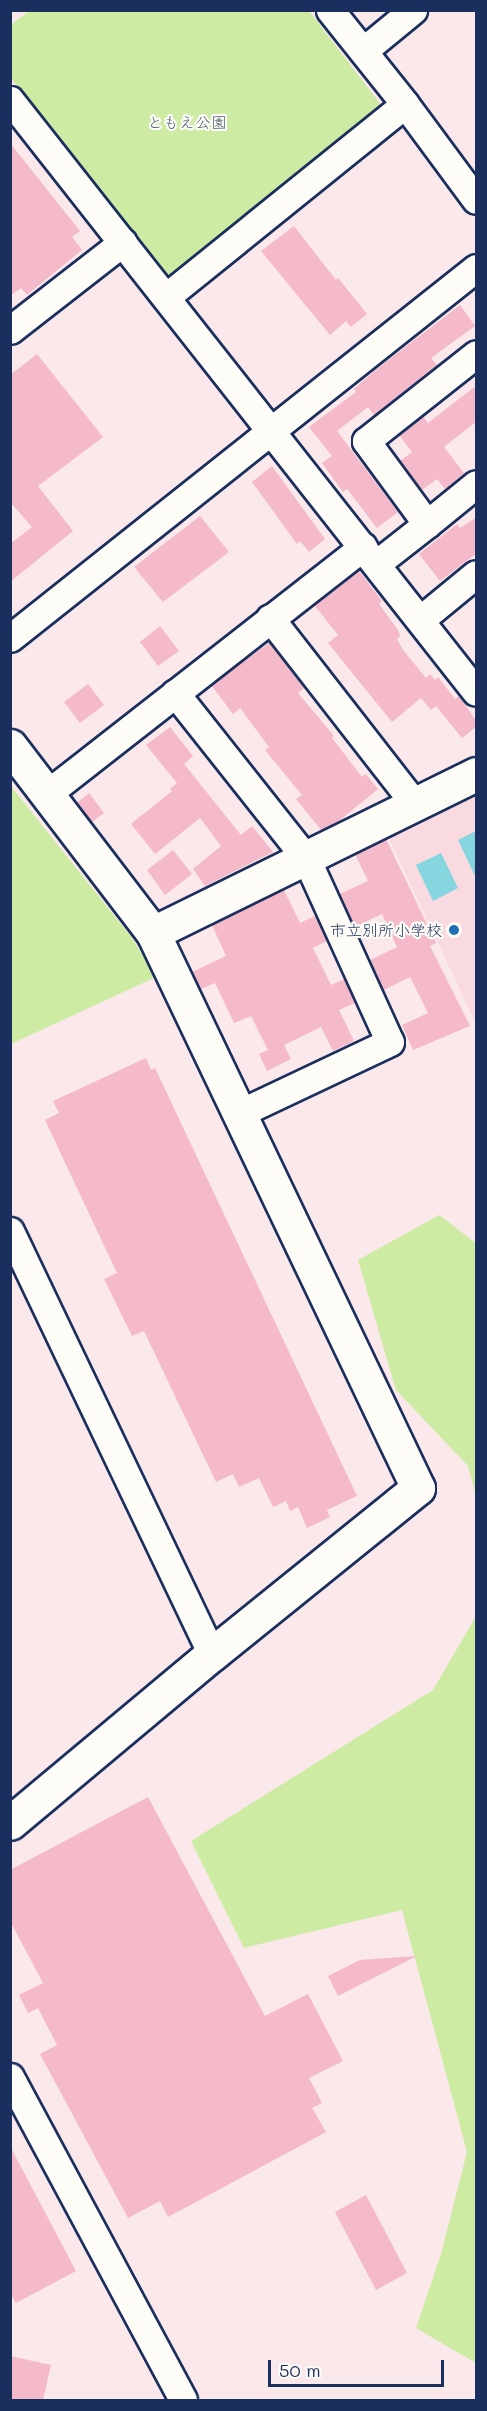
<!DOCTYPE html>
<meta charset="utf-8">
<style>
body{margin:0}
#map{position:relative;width:487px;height:2411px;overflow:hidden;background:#fae8ea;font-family:Mali,"Klee One",sans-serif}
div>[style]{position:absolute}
.built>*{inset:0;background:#f8dae0}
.green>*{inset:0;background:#cdeba2}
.water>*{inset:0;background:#85d6df}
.building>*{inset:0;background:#f4baca}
.roads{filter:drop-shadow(2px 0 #1b2f5e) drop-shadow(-2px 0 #1b2f5e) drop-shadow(0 2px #1b2f5e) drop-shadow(0 -2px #1b2f5e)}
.minor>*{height:27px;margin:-13.5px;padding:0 13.5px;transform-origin:13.5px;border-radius:13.5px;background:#fdfcf7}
.tertiary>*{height:33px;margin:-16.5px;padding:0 16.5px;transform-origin:16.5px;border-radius:16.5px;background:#fdfcf7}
.dots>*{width:16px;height:16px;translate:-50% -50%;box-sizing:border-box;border:3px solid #fdfcf7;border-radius:50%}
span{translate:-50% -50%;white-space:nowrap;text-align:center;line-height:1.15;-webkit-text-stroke:4.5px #fdfcf7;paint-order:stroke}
.park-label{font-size:16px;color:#485e6f}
.poi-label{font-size:16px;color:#1b2f5e}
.right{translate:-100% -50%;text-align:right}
.frame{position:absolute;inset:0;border:12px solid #1b2f5e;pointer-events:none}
.scale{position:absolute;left:268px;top:2360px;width:176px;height:27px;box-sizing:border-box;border:3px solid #1b2f5e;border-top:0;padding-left:8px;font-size:18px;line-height:21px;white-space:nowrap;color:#1b2f5e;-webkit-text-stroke:4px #fdfcf7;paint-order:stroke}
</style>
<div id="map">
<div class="built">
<i style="clip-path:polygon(476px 794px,476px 1024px,388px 836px)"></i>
</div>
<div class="green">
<i style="clip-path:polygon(29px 11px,309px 11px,382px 106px,169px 282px,11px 78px,11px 25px)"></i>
<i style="clip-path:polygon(10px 785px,132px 938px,156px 977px,11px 1044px)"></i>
<i style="clip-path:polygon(439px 1215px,476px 1243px,476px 1496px,468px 1466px,396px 1390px,358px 1260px)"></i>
<i style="clip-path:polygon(476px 1616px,476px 2363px,416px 2328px,441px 2254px,467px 2152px,402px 1910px,244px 1948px,191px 1841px,433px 1690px)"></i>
</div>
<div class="water">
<i style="clip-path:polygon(476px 831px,476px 878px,458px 840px)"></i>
<i style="clip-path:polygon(441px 853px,458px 888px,433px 901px,416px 865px)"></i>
</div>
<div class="building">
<i style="clip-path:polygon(10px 143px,80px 231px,72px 237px,82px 250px,27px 295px,21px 288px,10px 296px)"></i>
<i style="clip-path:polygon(294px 226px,336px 280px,338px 278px,367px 314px,351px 327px,346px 321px,330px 335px,261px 251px)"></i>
<i style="clip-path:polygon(460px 305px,475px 326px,431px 358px,437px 365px,374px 415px,368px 407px,337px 431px,398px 512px,377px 528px,347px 489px,343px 492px,322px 463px,332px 456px,309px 427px,356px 392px,354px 389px,378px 368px)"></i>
<i style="clip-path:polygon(37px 354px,103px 437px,38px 486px,73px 531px,10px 582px,10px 544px,32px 527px,10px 502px,10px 375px)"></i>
<i style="clip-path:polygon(477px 385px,477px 421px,444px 447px,464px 473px,445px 489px,437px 479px,422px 490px,400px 461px,412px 452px,399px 435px,423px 416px,428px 423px)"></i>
<i style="clip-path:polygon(272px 466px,325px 539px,309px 552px,300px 541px,297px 544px,252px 482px)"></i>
<i style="clip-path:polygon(200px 516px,229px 552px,163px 602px,134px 567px)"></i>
<i style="clip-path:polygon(477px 517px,477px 553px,440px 581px,419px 554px,457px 524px,460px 528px)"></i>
<i style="clip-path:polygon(359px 571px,382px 601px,379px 604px,398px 630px,400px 636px,397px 639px,403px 650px,426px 678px,430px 674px,435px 680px,438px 677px,455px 699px,459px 696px,477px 722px,477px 726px,462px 738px,436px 706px,431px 710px,421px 698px,392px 722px,328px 643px,338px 635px,315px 606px)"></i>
<i style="clip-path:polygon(160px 626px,179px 651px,158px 666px,140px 642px)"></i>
<i style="clip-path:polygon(269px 643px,304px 688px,298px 693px,334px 736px,332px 738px,362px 777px,366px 774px,378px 789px,339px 821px,321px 830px,296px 799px,302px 795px,265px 750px,269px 747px,240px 708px,233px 714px,211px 685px)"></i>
<i style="clip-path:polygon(88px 684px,104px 705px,80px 723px,64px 702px)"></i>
<i style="clip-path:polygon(170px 727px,193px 756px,184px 764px,241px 835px,252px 826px,273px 852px,205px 886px,193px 869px,221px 846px,200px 818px,155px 854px,131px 824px,172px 791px,170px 789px,177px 783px,146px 745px)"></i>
<i style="clip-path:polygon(89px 793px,104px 813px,92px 822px,77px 803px)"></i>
<i style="clip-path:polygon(386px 839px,436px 943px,430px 946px,470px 1026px,413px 1050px,402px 1025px,428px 1013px,410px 977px,384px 990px,370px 960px,397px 947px,382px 914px,355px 927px,340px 894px,368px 881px,355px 854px)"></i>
<i style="clip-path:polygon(173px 850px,192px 874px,165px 895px,147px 870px)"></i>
<i style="clip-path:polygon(284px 890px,300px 923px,315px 916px,327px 941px,313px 948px,331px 985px,344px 979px,355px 1003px,339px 1010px,354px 1041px,333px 1051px,321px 1027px,284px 1045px,291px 1059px,267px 1071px,259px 1054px,268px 1050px,251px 1016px,234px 1023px,215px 983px,201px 989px,192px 972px,226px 956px,212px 925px)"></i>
<i style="clip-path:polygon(146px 1058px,151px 1070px,155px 1068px,357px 1496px,327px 1510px,330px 1517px,307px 1528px,298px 1507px,290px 1511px,286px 1501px,273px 1507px,259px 1478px,239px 1487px,233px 1474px,216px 1482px,144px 1331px,132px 1336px,104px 1279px,117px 1273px,45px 1120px,59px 1113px,53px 1101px)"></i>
<i style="clip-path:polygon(148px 1797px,265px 2016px,308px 1994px,343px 2061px,309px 2078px,322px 2103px,312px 2108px,326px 2132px,168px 2217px,160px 2201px,128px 2218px,40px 2054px,57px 2045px,38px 2008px,28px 2013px,19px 1995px,43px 1983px,10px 1921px,10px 1870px)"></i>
<i style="clip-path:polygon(417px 1956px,338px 1996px,328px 1976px,360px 1960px)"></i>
<i style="clip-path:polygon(10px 2146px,76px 2271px,16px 2303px,10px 2293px)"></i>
<i style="clip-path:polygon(366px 2195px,407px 2273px,376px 2290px,335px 2212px)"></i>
<i style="clip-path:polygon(10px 2356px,51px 2365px,43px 2400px,10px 2400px)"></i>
</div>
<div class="roads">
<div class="minor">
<i style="left:330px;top:10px;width:120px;rotate:51.4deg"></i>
<i style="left:405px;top:104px;width:119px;rotate:53.5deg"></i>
<i style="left:363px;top:51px;width:65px;rotate:-39.4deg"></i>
<i style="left:10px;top:100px;width:753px;rotate:51.79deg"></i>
<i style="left:166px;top:297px;width:307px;rotate:-38.9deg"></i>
<i style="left:10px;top:330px;width:143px;rotate:-37.9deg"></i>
<i style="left:427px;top:524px;width:63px;rotate:-39.2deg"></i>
<i style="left:376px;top:564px;width:65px;rotate:-38.1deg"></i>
<i style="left:427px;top:524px;width:103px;rotate:-126.3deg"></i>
<i style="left:366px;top:441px;width:140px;rotate:-38.3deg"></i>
<i style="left:270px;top:618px;width:236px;rotate:52.1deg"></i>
<i style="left:420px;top:620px;width:72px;rotate:-39.4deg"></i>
<i style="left:10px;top:638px;width:595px;rotate:-38.45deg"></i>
<i style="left:175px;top:693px;width:211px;rotate:51.6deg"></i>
<i style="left:306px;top:858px;width:202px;rotate:65.5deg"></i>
<i style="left:390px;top:1042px;width:166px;rotate:154.7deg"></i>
<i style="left:48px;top:793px;width:400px;rotate:-38deg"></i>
<i style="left:10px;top:1231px;width:469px;rotate:64.5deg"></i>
<i style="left:10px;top:2077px;width:366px;rotate:61.8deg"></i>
</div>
<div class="tertiary">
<i style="left:10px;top:746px;width:235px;rotate:52.6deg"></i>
<i style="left:153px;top:933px;width:615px;rotate:64.48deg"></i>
<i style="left:418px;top:1488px;width:265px;rotate:141.1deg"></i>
<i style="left:212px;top:1654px;width:263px;rotate:140.1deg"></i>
<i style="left:153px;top:933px;width:360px;rotate:-26.2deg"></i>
</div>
</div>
<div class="dots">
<i style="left:454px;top:930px;background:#1f6fb2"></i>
</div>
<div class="park-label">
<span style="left:187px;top:122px">ともえ公園</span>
</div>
<div class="poi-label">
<span class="right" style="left:442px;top:930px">市立別所小学校</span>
</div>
<div class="frame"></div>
<div class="scale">50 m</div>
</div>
